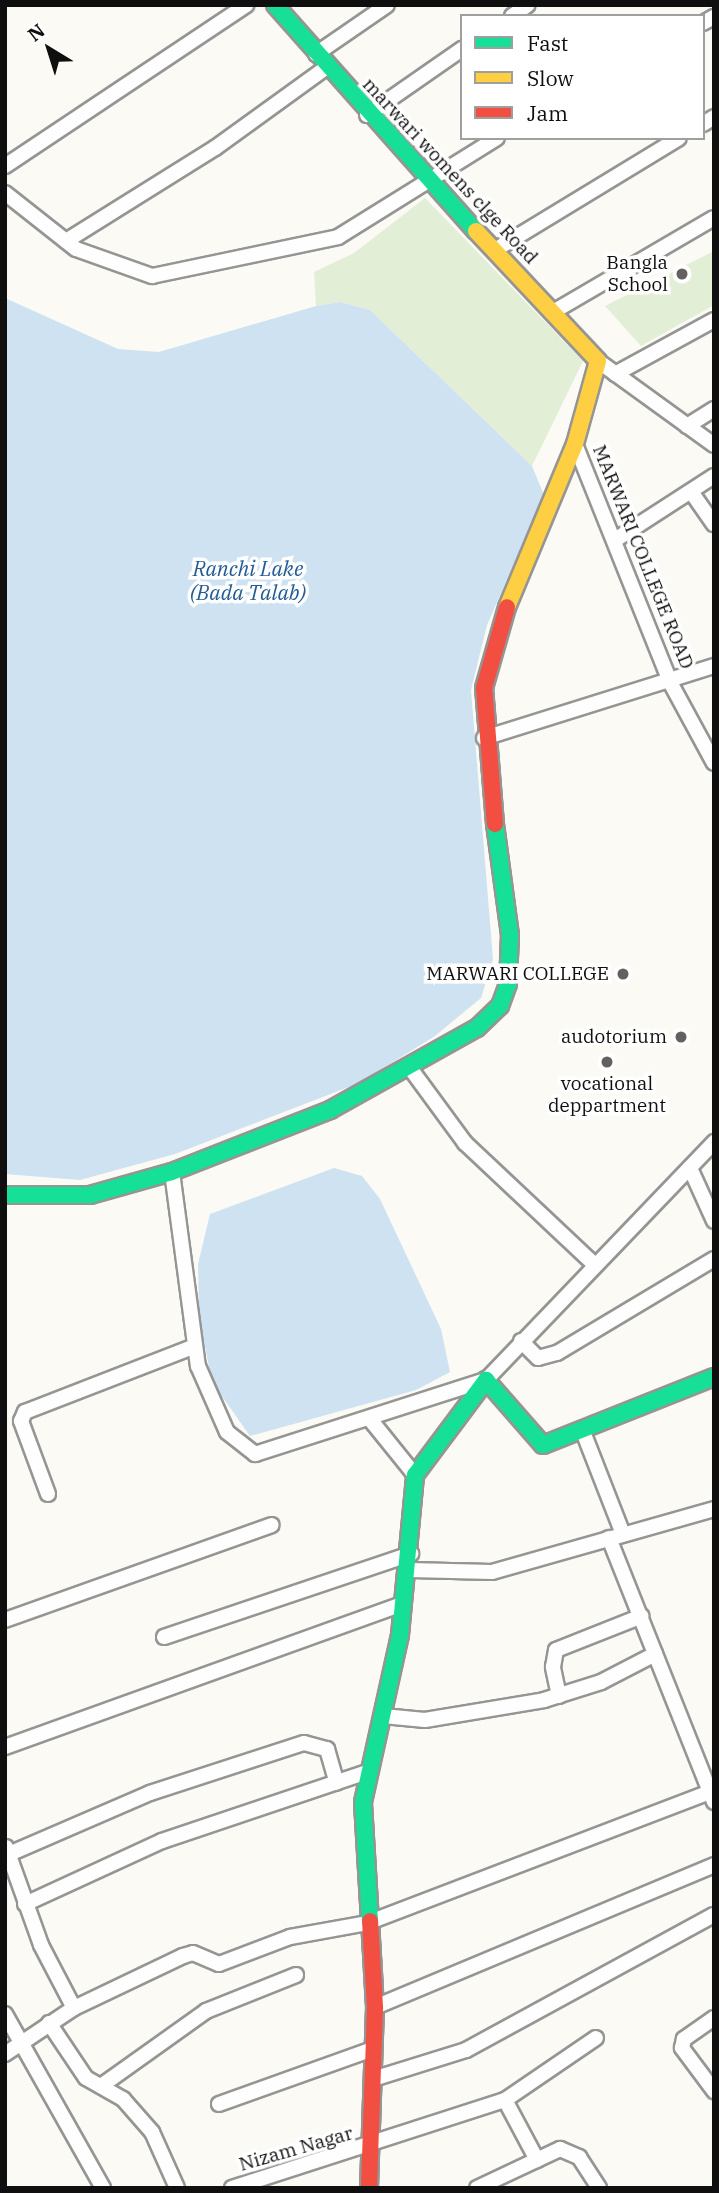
<!DOCTYPE html>
<style>
body{margin:0}
#map{position:relative;width:719px;height:2193px;overflow:hidden;background:#fbfaf5;font-family:"IBM Plex Serif",serif}
div>[style]{position:absolute}
.green>*{inset:0;background:#e3eed7}
.water>*{inset:0;background:#cee2f2}
.roads{filter:drop-shadow(2px 0 #959593) drop-shadow(-2px 0 #959593) drop-shadow(0 2px #959593) drop-shadow(0 -2px #959593)}
.street>*{height:14px;margin:-7px;padding:0 7px;transform-origin:7px;border-radius:7px;background:#fefefe}
.fast>*{height:16px;margin:-8px;padding:0 8px;transform-origin:8px;border-radius:8px;background:#16e098}
.slow>*{height:16px;margin:-8px;padding:0 8px;transform-origin:8px;border-radius:8px;background:#ffcf43}
.jam>*{height:16px;margin:-8px;padding:0 8px;transform-origin:8px;border-radius:8px;background:#f24e42}
.dots>*{width:19px;height:19px;translate:-50% -50%;box-sizing:border-box;border:4px solid #fff;border-radius:50%}
span{translate:-50% -50%;white-space:nowrap;text-align:center;line-height:1.15;-webkit-text-stroke:7px #fff;paint-order:stroke}
.street-label{font-size:19px;color:#0f0f0f}
.poi-label{font-size:19px;color:#0f0f0f}
.right{translate:-100% -50%;text-align:right}
.water-label{font-size:21px;color:#245b94;font-style:italic}
.frame{position:absolute;inset:0;border:7px solid #0f0f0f;pointer-events:none}
.legend{position:absolute;left:460px;top:14px;width:245px;height:126px;box-sizing:border-box;background:#fff;border:2px solid #9f9f9f;margin:0;padding:9px 12px;list-style:none;font-size:21px;color:#0f0f0f}
.legend li{display:flex;align-items:center;gap:14px;height:35px}
.legend b{width:35px;border:2px solid #9f9f9f}
.north{position:absolute;left:14px;top:14px;width:70px;height:70px;-webkit-text-stroke:5px #fff;paint-order:stroke;rotate:322deg;font-size:19px;font-weight:700;line-height:28px;text-align:center;color:#0f0f0f}
.north::after{content:'';display:block;margin:auto;width:24px;height:32px;background:#0f0f0f;clip-path:polygon(50% 0,100% 100%,50% 72%,0 100%)}
</style>
<div id="map">
<div class="green">
<i style="clip-path:polygon(425px 198px,583px 361px,532px 466px,370px 310px,340px 302px,316px 306px,314px 272px,354px 253px)"></i>
<i style="clip-path:polygon(714px 251px,714px 305px,641px 346px,605px 306px)"></i>
</div>
<div class="water">
<i style="clip-path:polygon(5px 298px,118px 349px,159px 352px,316px 306px,340px 302px,370px 310px,532px 466px,544px 495px,487px 625px,471px 690px,493px 959px,481px 998px,435px 1036px,359px 1083px,175px 1154px,80px 1180px,5px 1174px)"></i>
<i style="clip-path:polygon(334px 1168px,362px 1176px,380px 1199px,441px 1329px,450px 1372px,416px 1390px,250px 1436px,212px 1382px,199px 1316px,198px 1264px,210px 1214px)"></i>
</div>
<div class="roads">
<div class="street">
<i style="left:512px;top:16px;width:19px;rotate:-35deg"></i>
<i style="left:703px;top:23px;width:13px;rotate:-29deg"></i>
<i style="left:316px;top:54px;width:86px;rotate:-34.6deg"></i>
<i style="left:367px;top:115px;width:116px;rotate:-34.8deg"></i>
<i style="left:703px;top:124px;width:13px;rotate:-32deg"></i>
<i style="left:5px;top:166px;width:290px;rotate:-33.7deg"></i>
<i style="left:5px;top:193px;width:90px;rotate:38.3deg"></i>
<i style="left:76px;top:249px;width:81px;rotate:19.6deg"></i>
<i style="left:152px;top:276px;width:190px;rotate:-11.8deg"></i>
<i style="left:338px;top:237px;width:187px;rotate:-31.9deg"></i>
<i style="left:66px;top:241px;width:176px;rotate:-32deg"></i>
<i style="left:215px;top:148px;width:138px;rotate:-35.9deg"></i>
<i style="left:495px;top:250px;width:215px;rotate:-31.3deg"></i>
<i style="left:553px;top:312px;width:186px;rotate:-30.3deg"></i>
<i style="left:598px;top:361px;width:143px;rotate:35.9deg"></i>
<i style="left:615px;top:374px;width:113px;rotate:-28.6deg"></i>
<i style="left:687px;top:426px;width:32px;rotate:-32deg"></i>
<i style="left:575px;top:444px;width:256px;rotate:68.2deg"></i>
<i style="left:670px;top:682px;width:92px;rotate:61.5deg"></i>
<i style="left:692px;top:493px;width:38px;rotate:55deg"></i>
<i style="left:615px;top:540px;width:118px;rotate:-32.9deg"></i>
<i style="left:484px;top:738px;width:241px;rotate:-17.4deg"></i>
<i style="left:410px;top:1068px;width:93px;rotate:53.7deg"></i>
<i style="left:465px;top:1143px;width:175px;rotate:43.2deg"></i>
<i style="left:690px;top:1168px;width:58px;rotate:65.6deg"></i>
<i style="left:172px;top:1172px;width:196px;rotate:82.4deg"></i>
<i style="left:198px;top:1366px;width:72px;rotate:66.3deg"></i>
<i style="left:227px;top:1432px;width:36px;rotate:38deg"></i>
<i style="left:255px;top:1454px;width:243px;rotate:-17.8deg"></i>
<i style="left:486px;top:1380px;width:330px;rotate:-46.2deg"></i>
<i style="left:521px;top:1341px;width:24px;rotate:45deg"></i>
<i style="left:538px;top:1358px;width:20px;rotate:-15deg"></i>
<i style="left:557px;top:1353px;width:183px;rotate:-30.9deg"></i>
<i style="left:369px;top:1418px;width:73px;rotate:51.1deg"></i>
<i style="left:582px;top:1429px;width:113px;rotate:68.7deg"></i>
<i style="left:48px;top:1494px;width:78px;rotate:-110.3deg"></i>
<i style="left:21px;top:1421px;width:10px;rotate:-66deg"></i>
<i style="left:25px;top:1412px;width:180px;rotate:-21.2deg"></i>
<i style="left:609px;top:1538px;width:284px;rotate:68.3deg"></i>
<i style="left:410px;top:1570px;width:82px;rotate:1.4deg"></i>
<i style="left:492px;top:1572px;width:231px;rotate:-15.8deg"></i>
<i style="left:5px;top:1620px;width:283px;rotate:-19.6deg"></i>
<i style="left:164px;top:1637px;width:261px;rotate:-18.6deg"></i>
<i style="left:559px;top:1696px;width:30px;rotate:-102deg"></i>
<i style="left:553px;top:1667px;width:17px;rotate:-80deg"></i>
<i style="left:556px;top:1650px;width:92px;rotate:-21.6deg"></i>
<i style="left:383px;top:1716px;width:42px;rotate:5.4deg"></i>
<i style="left:425px;top:1720px;width:121px;rotate:-9.5deg"></i>
<i style="left:544px;top:1700px;width:60px;rotate:-17.5deg"></i>
<i style="left:601px;top:1682px;width:61px;rotate:-27.4deg"></i>
<i style="left:5px;top:1747px;width:423px;rotate:-19.8deg"></i>
<i style="left:6px;top:1847px;width:104px;rotate:70.3deg"></i>
<i style="left:41px;top:1945px;width:71px;rotate:62.4deg"></i>
<i style="left:9px;top:1854px;width:154px;rotate:-23.4deg"></i>
<i style="left:150px;top:1793px;width:162px;rotate:-18deg"></i>
<i style="left:304px;top:1743px;width:24px;rotate:15deg"></i>
<i style="left:327px;top:1749px;width:35px;rotate:74deg"></i>
<i style="left:25px;top:1904px;width:151px;rotate:-24.7deg"></i>
<i style="left:162px;top:1841px;width:216px;rotate:-18.6deg"></i>
<i style="left:375px;top:2007px;width:368px;rotate:-22.7deg"></i>
<i style="left:5px;top:2014px;width:200px;rotate:60.6deg"></i>
<i style="left:714px;top:2018px;width:37px;rotate:145deg"></i>
<i style="left:684px;top:2039px;width:9px;rotate:103deg"></i>
<i style="left:682px;top:2048px;width:54px;rotate:53.3deg"></i>
<i style="left:49px;top:2023px;width:66px;rotate:56.1deg"></i>
<i style="left:86px;top:2078px;width:43px;rotate:29.6deg"></i>
<i style="left:123px;top:2099px;width:44px;rotate:48.7deg"></i>
<i style="left:152px;top:2132px;width:61px;rotate:65.9deg"></i>
<i style="left:5px;top:2054px;width:83px;rotate:-33.7deg"></i>
<i style="left:74px;top:2008px;width:121px;rotate:-25.5deg"></i>
<i style="left:183px;top:1956px;width:10px;rotate:-17deg"></i>
<i style="left:193px;top:1953px;width:28px;rotate:23deg"></i>
<i style="left:219px;top:1964px;width:76px;rotate:-20.8deg"></i>
<i style="left:290px;top:1937px;width:78px;rotate:-10.3deg"></i>
<i style="left:367px;top:1923px;width:367px;rotate:-20.9deg"></i>
<i style="left:373px;top:2079px;width:97px;rotate:-17.3deg"></i>
<i style="left:466px;top:2050px;width:282px;rotate:-28.6deg"></i>
<i style="left:101px;top:2086px;width:129px;rotate:-35.5deg"></i>
<i style="left:206px;top:2011px;width:97px;rotate:-21.8deg"></i>
<i style="left:505px;top:2100px;width:68px;rotate:61.9deg"></i>
<i style="left:219px;top:2104px;width:160px;rotate:-19.7deg"></i>
<i style="left:232px;top:2188px;width:287px;rotate:-17.9deg"></i>
<i style="left:505px;top:2100px;width:110px;rotate:-34.3deg"></i>
<i style="left:477px;top:2188px;width:92px;rotate:-25.2deg"></i>
<i style="left:560px;top:2149px;width:21px;rotate:23deg"></i>
<i style="left:579px;top:2157px;width:37px;rotate:57deg"></i>
</div>
<div class="fast">
<i style="left:275px;top:5px;width:302px;rotate:48.4deg"></i>
<i style="left:5px;top:1195px;width:85px"></i>
<i style="left:90px;top:1195px;width:85px;rotate:-15.7deg"></i>
<i style="left:172px;top:1172px;width:170px;rotate:-21.4deg"></i>
<i style="left:330px;top:1110px;width:168px;rotate:-29.2deg"></i>
<i style="left:477px;top:1028px;width:32px;rotate:-44deg"></i>
<i style="left:500px;top:1006px;width:23px;rotate:-70deg"></i>
<i style="left:508px;top:984px;width:49px;rotate:-87.7deg"></i>
<i style="left:510px;top:935px;width:112px;rotate:-97.7deg"></i>
<i style="left:370px;top:1921px;width:119px;rotate:-93.4deg"></i>
<i style="left:363px;top:1802px;width:171px;rotate:-77.5deg"></i>
<i style="left:400px;top:1635px;width:161px;rotate:-84.6deg"></i>
<i style="left:415px;top:1475px;width:119px;rotate:-53.2deg"></i>
<i style="left:486px;top:1380px;width:86px;rotate:48.8deg"></i>
<i style="left:543px;top:1445px;width:184px;rotate:-21.7deg"></i>
</div>
<div class="slow">
<i style="left:476px;top:231px;width:178px;rotate:46.8deg"></i>
<i style="left:598px;top:361px;width:86px;rotate:105.5deg"></i>
<i style="left:575px;top:444px;width:177px;rotate:112.6deg"></i>
</div>
<div class="jam">
<i style="left:495px;top:824px;width:136px;rotate:-94.6deg"></i>
<i style="left:484px;top:688px;width:84px;rotate:-74.1deg"></i>
<i style="left:369px;top:2188px;width:181px;rotate:-88.1deg"></i>
<i style="left:375px;top:2007px;width:86px;rotate:-93.3deg"></i>
</div>
</div>
<div class="dots">
<i style="left:682px;top:274px;background:#626160"></i>
<i style="left:623px;top:974px;background:#626160"></i>
<i style="left:681px;top:1037px;background:#626160"></i>
<i style="left:607px;top:1062px;background:#626160"></i>
</div>
<div class="street-label">
<span style="left:450px;top:171px;rotate:47deg">marwari womens clge Road</span>
<span style="left:643px;top:557px;rotate:68deg">MARWARI COLLEGE ROAD</span>
<span style="left:296px;top:2149px;rotate:-16deg">Nizam Nagar</span>
</div>
<div class="poi-label">
<span class="right" style="left:668px;top:274px">Bangla<br>School</span>
<span class="right" style="left:609px;top:974px">MARWARI COLLEGE</span>
<span class="right" style="left:667px;top:1037px">audotorium</span>
<span style="left:607px;top:1095px">vocational<br>deppartment</span>
</div>
<div class="water-label">
<span style="left:248px;top:580px">Ranchi Lake<br>(Bada Talab)</span>
</div>
<div class="frame"></div>
<ul class="legend">
<li><b style="height:9px;background:#16e098"></b>Fast</li>
<li><b style="height:9px;background:#ffcf43"></b>Slow</li>
<li><b style="height:9px;background:#f24e42"></b>Jam</li>
</ul>
<div class="north">N</div>
</div>
